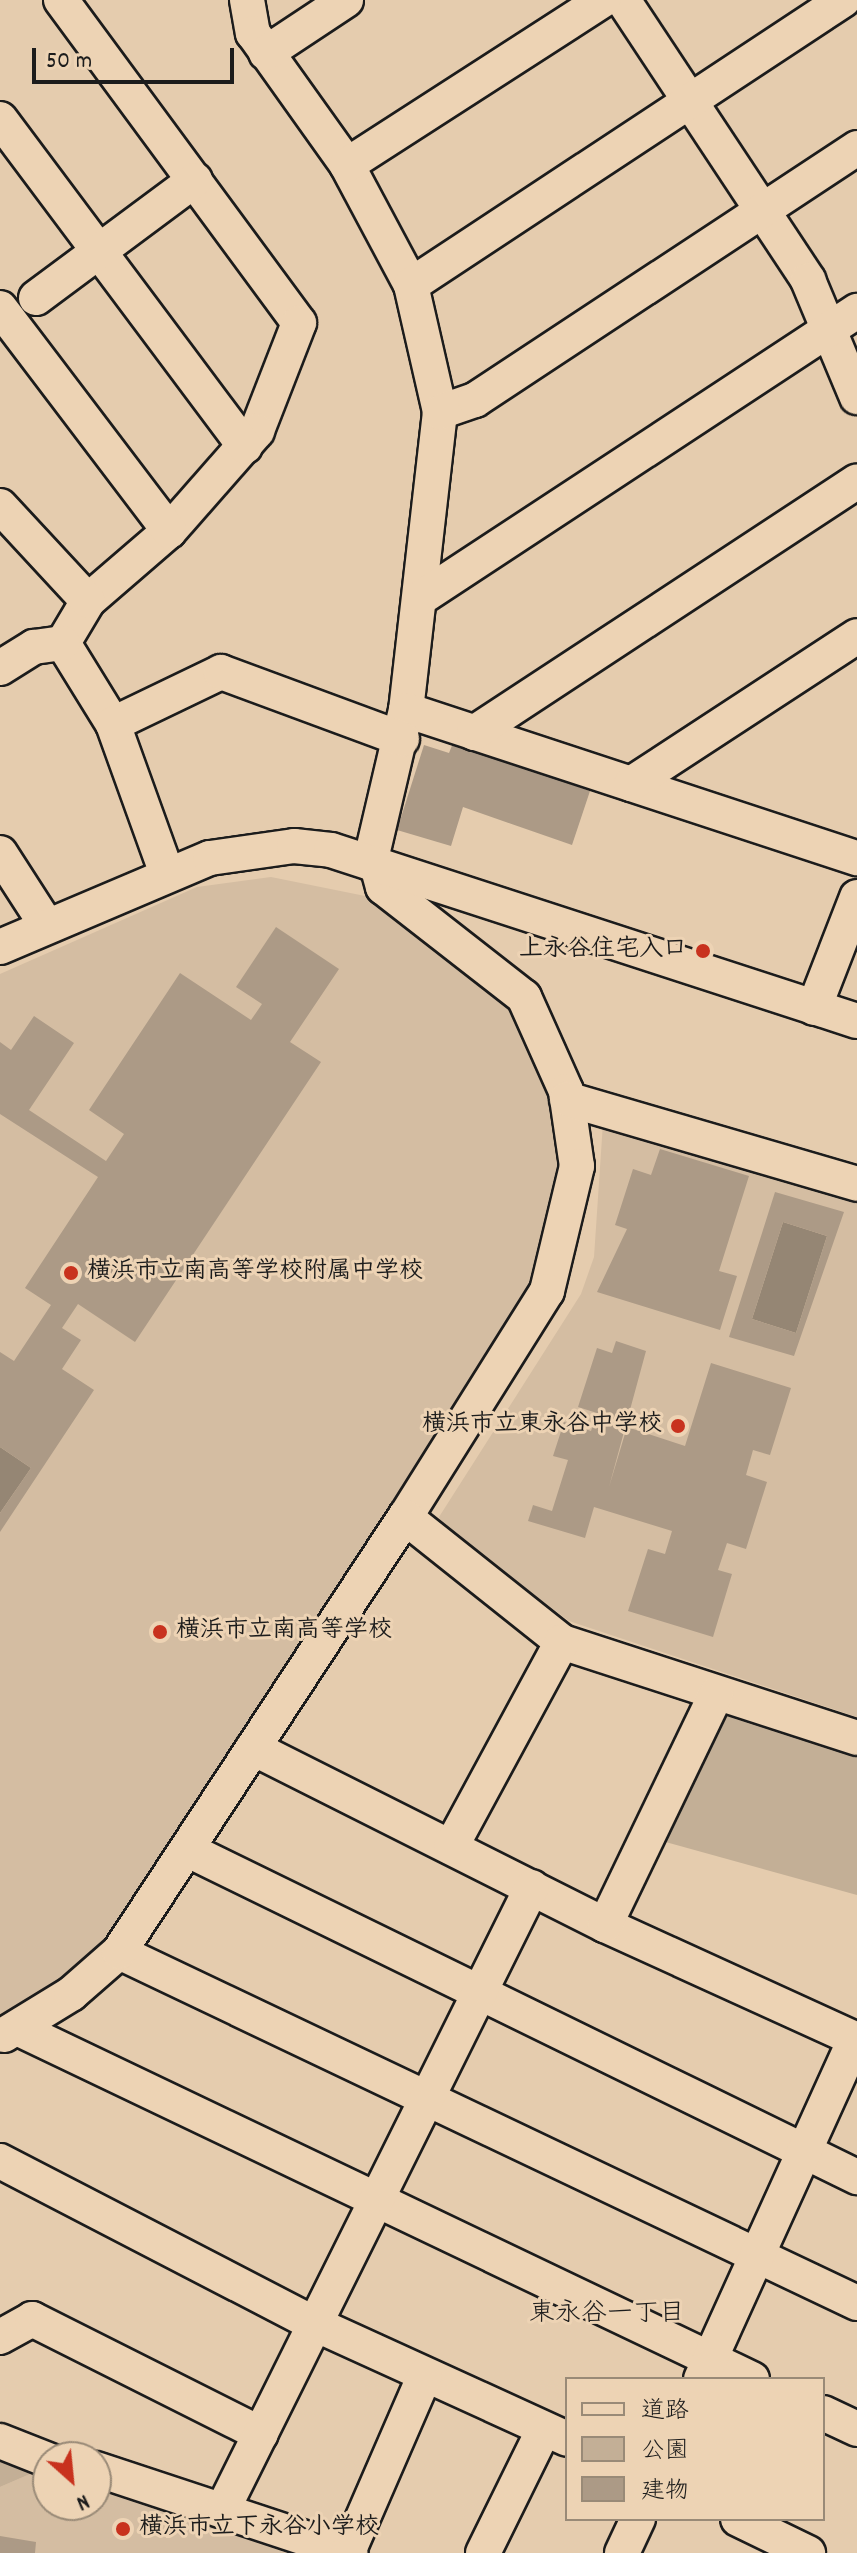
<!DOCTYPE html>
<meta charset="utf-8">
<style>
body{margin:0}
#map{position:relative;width:857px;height:2553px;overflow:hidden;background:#e5ccae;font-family:Dekko,"Klee One",sans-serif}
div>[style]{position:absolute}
.built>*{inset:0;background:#d4bda2}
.green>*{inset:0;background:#c3af96}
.water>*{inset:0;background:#958674}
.building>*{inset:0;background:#ac9a86}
.roads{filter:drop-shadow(2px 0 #1c1c1c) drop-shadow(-2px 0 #1c1c1c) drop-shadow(0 2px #1c1c1c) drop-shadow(0 -2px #1c1c1c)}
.minor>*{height:34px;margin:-17px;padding:0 17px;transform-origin:17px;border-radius:17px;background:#edd3b4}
.dots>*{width:22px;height:22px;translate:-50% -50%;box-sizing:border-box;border:4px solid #edd3b4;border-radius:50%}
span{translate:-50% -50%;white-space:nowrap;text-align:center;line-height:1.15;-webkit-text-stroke:6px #edd3b4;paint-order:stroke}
.poi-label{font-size:24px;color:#1c1c1c;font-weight:700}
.right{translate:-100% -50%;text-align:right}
.left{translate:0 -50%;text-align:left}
.neighbourhood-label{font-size:26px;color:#1c1c1c}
.legend{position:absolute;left:565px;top:2377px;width:260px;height:144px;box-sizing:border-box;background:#edd3b4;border:2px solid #998a77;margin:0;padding:10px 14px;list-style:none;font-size:24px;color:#1c1c1c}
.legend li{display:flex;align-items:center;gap:16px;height:40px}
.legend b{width:40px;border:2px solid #998a77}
.north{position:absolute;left:32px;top:2441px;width:80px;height:80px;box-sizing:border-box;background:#edd3b4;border:2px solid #998a77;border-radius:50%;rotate:153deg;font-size:22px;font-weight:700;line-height:32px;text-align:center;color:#1c1c1c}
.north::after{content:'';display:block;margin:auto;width:28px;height:36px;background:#c8321e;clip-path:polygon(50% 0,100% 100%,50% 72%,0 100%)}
.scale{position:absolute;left:32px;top:48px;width:202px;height:36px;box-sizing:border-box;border:4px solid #1c1c1c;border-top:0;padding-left:10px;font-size:24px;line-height:28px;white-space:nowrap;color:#1c1c1c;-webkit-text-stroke:6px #edd3b4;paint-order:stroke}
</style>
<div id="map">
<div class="built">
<i style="clip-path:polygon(271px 877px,380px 899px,493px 978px,536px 1039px,563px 1121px,558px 1258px,108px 1949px,21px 2010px,0 2016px,0 974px,197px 887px)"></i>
<i style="clip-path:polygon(603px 1123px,857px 1200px,857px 1717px,569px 1621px,442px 1525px,439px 1517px,581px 1294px,594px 1257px)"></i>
<i style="clip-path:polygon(44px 2468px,48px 2505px,96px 2505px,96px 2482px,311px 2553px,0 2553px,0 2487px)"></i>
</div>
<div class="green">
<i style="clip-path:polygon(720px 1708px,857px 1751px,857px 1895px,662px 1841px)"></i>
<i style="clip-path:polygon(0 2455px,44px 2468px,0 2487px)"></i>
</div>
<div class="water">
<i style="clip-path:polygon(783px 1222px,827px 1236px,796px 1333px,752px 1319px)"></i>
<i style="clip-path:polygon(0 1447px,31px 1468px,0 1513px)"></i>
</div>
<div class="building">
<i style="clip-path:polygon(453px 743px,590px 791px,572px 845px,463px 807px,451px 846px,397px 830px,424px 745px,449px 753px)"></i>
<i style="clip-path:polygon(276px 927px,339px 969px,290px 1042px,321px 1062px,135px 1342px,78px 1304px,62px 1328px,81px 1340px,62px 1369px,94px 1390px,0 1532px,0 1513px,31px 1468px,0 1447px,0 1352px,14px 1361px,51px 1305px,25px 1288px,98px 1177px,0 1114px,0 1042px,11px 1050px,34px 1016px,74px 1043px,29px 1110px,106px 1161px,124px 1134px,89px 1110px,180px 973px,251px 1020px,262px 1004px,236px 987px)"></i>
<i style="clip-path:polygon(660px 1149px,749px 1176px,719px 1271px,737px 1276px,720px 1330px,597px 1292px,627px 1229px,615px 1225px,633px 1169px,651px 1175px)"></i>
<i style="clip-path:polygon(evenodd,775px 1192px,844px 1212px,794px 1356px,729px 1337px,775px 1192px,783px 1222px,827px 1236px,796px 1333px,752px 1319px,783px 1222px)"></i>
<i style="clip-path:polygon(616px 1341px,646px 1351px,609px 1487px,627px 1427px,685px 1446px,711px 1363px,791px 1388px,770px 1455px,753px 1450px,746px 1475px,767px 1482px,746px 1549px,727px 1543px,718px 1570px,732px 1574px,713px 1637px,628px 1611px,648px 1549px,665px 1554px,672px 1531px,594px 1507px,585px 1538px,528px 1521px,533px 1505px,552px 1511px,568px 1460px,553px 1456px,564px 1422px,591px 1431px,597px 1413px,578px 1407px,597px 1348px,612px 1353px)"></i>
<i style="clip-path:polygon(0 2536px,36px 2542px,35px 2553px,0 2553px)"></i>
</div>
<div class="roads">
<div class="minor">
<i style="left:61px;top:0;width:401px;rotate:53.6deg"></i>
<i style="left:299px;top:323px;width:116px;rotate:111.3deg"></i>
<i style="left:257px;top:431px;width:133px;rotate:131.3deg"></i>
<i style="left:169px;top:531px;width:107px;rotate:139.2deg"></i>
<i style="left:88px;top:601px;width:49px;rotate:120.8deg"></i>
<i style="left:63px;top:643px;width:95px;rotate:58.3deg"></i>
<i style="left:113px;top:724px;width:159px;rotate:70.2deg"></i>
<i style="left:247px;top:0;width:34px;rotate:80deg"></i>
<i style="left:253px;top:33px;width:162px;rotate:54.5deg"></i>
<i style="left:347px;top:165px;width:136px;rotate:61.9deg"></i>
<i style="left:411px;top:285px;width:130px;rotate:77.1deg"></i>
<i style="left:440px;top:412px;width:300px;rotate:96.5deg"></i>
<i style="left:406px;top:710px;width:157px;rotate:103.2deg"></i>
<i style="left:623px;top:0;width:336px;rotate:56.5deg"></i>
<i style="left:808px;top:280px;width:127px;rotate:67.3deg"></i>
<i style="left:266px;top:53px;width:96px;rotate:-33.5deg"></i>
<i style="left:0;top:119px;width:409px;rotate:53.2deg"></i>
<i style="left:347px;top:165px;width:305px;rotate:-32.8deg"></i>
<i style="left:411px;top:285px;width:518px;rotate:-33.41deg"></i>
<i style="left:36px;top:298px;width:198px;rotate:-36.6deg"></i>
<i style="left:0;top:308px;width:280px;rotate:52.8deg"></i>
<i style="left:440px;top:412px;width:37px;rotate:-19deg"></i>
<i style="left:475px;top:400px;width:458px;rotate:-33.4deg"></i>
<i style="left:0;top:506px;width:129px;rotate:47.2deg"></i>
<i style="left:422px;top:597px;width:521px;rotate:-33.32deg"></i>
<i style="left:0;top:668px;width:40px;rotate:-32deg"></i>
<i style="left:34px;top:647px;width:29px;rotate:-8deg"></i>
<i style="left:406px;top:710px;width:475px;rotate:18.2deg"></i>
<i style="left:113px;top:724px;width:120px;rotate:-25.7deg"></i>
<i style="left:221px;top:672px;width:193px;rotate:20.3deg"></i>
<i style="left:474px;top:733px;width:458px;rotate:-33.3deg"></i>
<i style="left:631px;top:784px;width:270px;rotate:-33.2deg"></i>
<i style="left:0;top:853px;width:87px;rotate:57.2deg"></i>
<i style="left:377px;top:865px;width:23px;rotate:75deg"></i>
<i style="left:383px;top:887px;width:179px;rotate:38deg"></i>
<i style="left:524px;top:997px;width:103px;rotate:65.9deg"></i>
<i style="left:566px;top:1091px;width:76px;rotate:81.7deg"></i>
<i style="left:577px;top:1166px;width:129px;rotate:103.5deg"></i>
<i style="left:547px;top:1291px;width:267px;rotate:122.1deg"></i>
<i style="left:405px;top:1517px;width:201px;rotate:38.5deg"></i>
<i style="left:562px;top:1642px;width:310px;rotate:18deg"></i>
<i style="left:0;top:947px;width:228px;rotate:-23deg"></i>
<i style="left:210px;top:858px;width:85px;rotate:-8.1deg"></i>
<i style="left:294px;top:846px;width:37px;rotate:6deg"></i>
<i style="left:331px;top:850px;width:553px;rotate:18.01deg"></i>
<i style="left:814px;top:1008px;width:119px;rotate:-68.8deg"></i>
<i style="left:567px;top:1099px;width:302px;rotate:16.3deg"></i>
<i style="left:253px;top:1748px;width:394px;rotate:26.7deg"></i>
<i style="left:605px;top:1925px;width:277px;rotate:24.5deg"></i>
<i style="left:451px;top:1847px;width:233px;rotate:-61.6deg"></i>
<i style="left:188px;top:1850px;width:745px;rotate:26.05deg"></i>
<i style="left:605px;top:1925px;width:256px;rotate:-64.3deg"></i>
<i style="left:119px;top:1952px;width:817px;rotate:25.44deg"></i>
<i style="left:21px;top:2030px;width:810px;rotate:25.52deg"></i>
<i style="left:4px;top:2035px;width:79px;rotate:-31.5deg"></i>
<i style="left:71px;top:1994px;width:64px;rotate:-41.2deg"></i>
<i style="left:119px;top:1952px;width:521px;rotate:-56.68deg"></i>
<i style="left:0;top:2161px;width:355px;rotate:27.4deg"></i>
<i style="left:315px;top:2324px;width:277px;rotate:24.5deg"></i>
<i style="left:0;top:2337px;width:37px;rotate:-29deg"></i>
<i style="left:32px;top:2319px;width:256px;rotate:26.7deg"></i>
<i style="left:701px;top:2379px;width:373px;rotate:-65.6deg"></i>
<i style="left:823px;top:2413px;width:38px;rotate:25deg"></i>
<i style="left:0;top:2441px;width:52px;rotate:21.6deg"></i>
<i style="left:96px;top:2469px;width:268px;rotate:18.3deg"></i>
<i style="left:224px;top:2507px;width:692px;rotate:-63.58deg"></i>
<i style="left:738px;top:2519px;width:78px;rotate:25.9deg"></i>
<i style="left:348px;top:2552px;width:193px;rotate:-66.5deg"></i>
<i style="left:483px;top:2553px;width:138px;rotate:-63.8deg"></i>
<i style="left:622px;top:2553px;width:38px;rotate:-65deg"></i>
</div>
</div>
<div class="dots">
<i style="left:703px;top:951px;background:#c8321e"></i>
<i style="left:71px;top:1273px;background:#c8321e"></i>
<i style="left:678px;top:1426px;background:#c8321e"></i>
<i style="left:160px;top:1632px;background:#c8321e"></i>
<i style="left:123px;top:2529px;background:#c8321e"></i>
</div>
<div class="poi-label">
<span class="right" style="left:687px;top:951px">上永谷住宅入口</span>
<span class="left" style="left:87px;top:1273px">横浜市立南高等学校附属中学校</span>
<span class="right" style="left:662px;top:1426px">横浜市立東永谷中学校</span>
<span class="left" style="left:176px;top:1632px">横浜市立南高等学校</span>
<span class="left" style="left:139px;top:2529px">横浜市立下永谷小学校</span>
</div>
<div class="neighbourhood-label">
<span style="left:607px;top:2315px">東永谷一丁目</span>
</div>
<ul class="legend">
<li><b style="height:10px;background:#edd3b4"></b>道路</li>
<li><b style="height:22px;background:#c3af96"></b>公園</li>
<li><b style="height:22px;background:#ac9a86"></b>建物</li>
</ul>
<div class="north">N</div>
<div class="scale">50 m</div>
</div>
